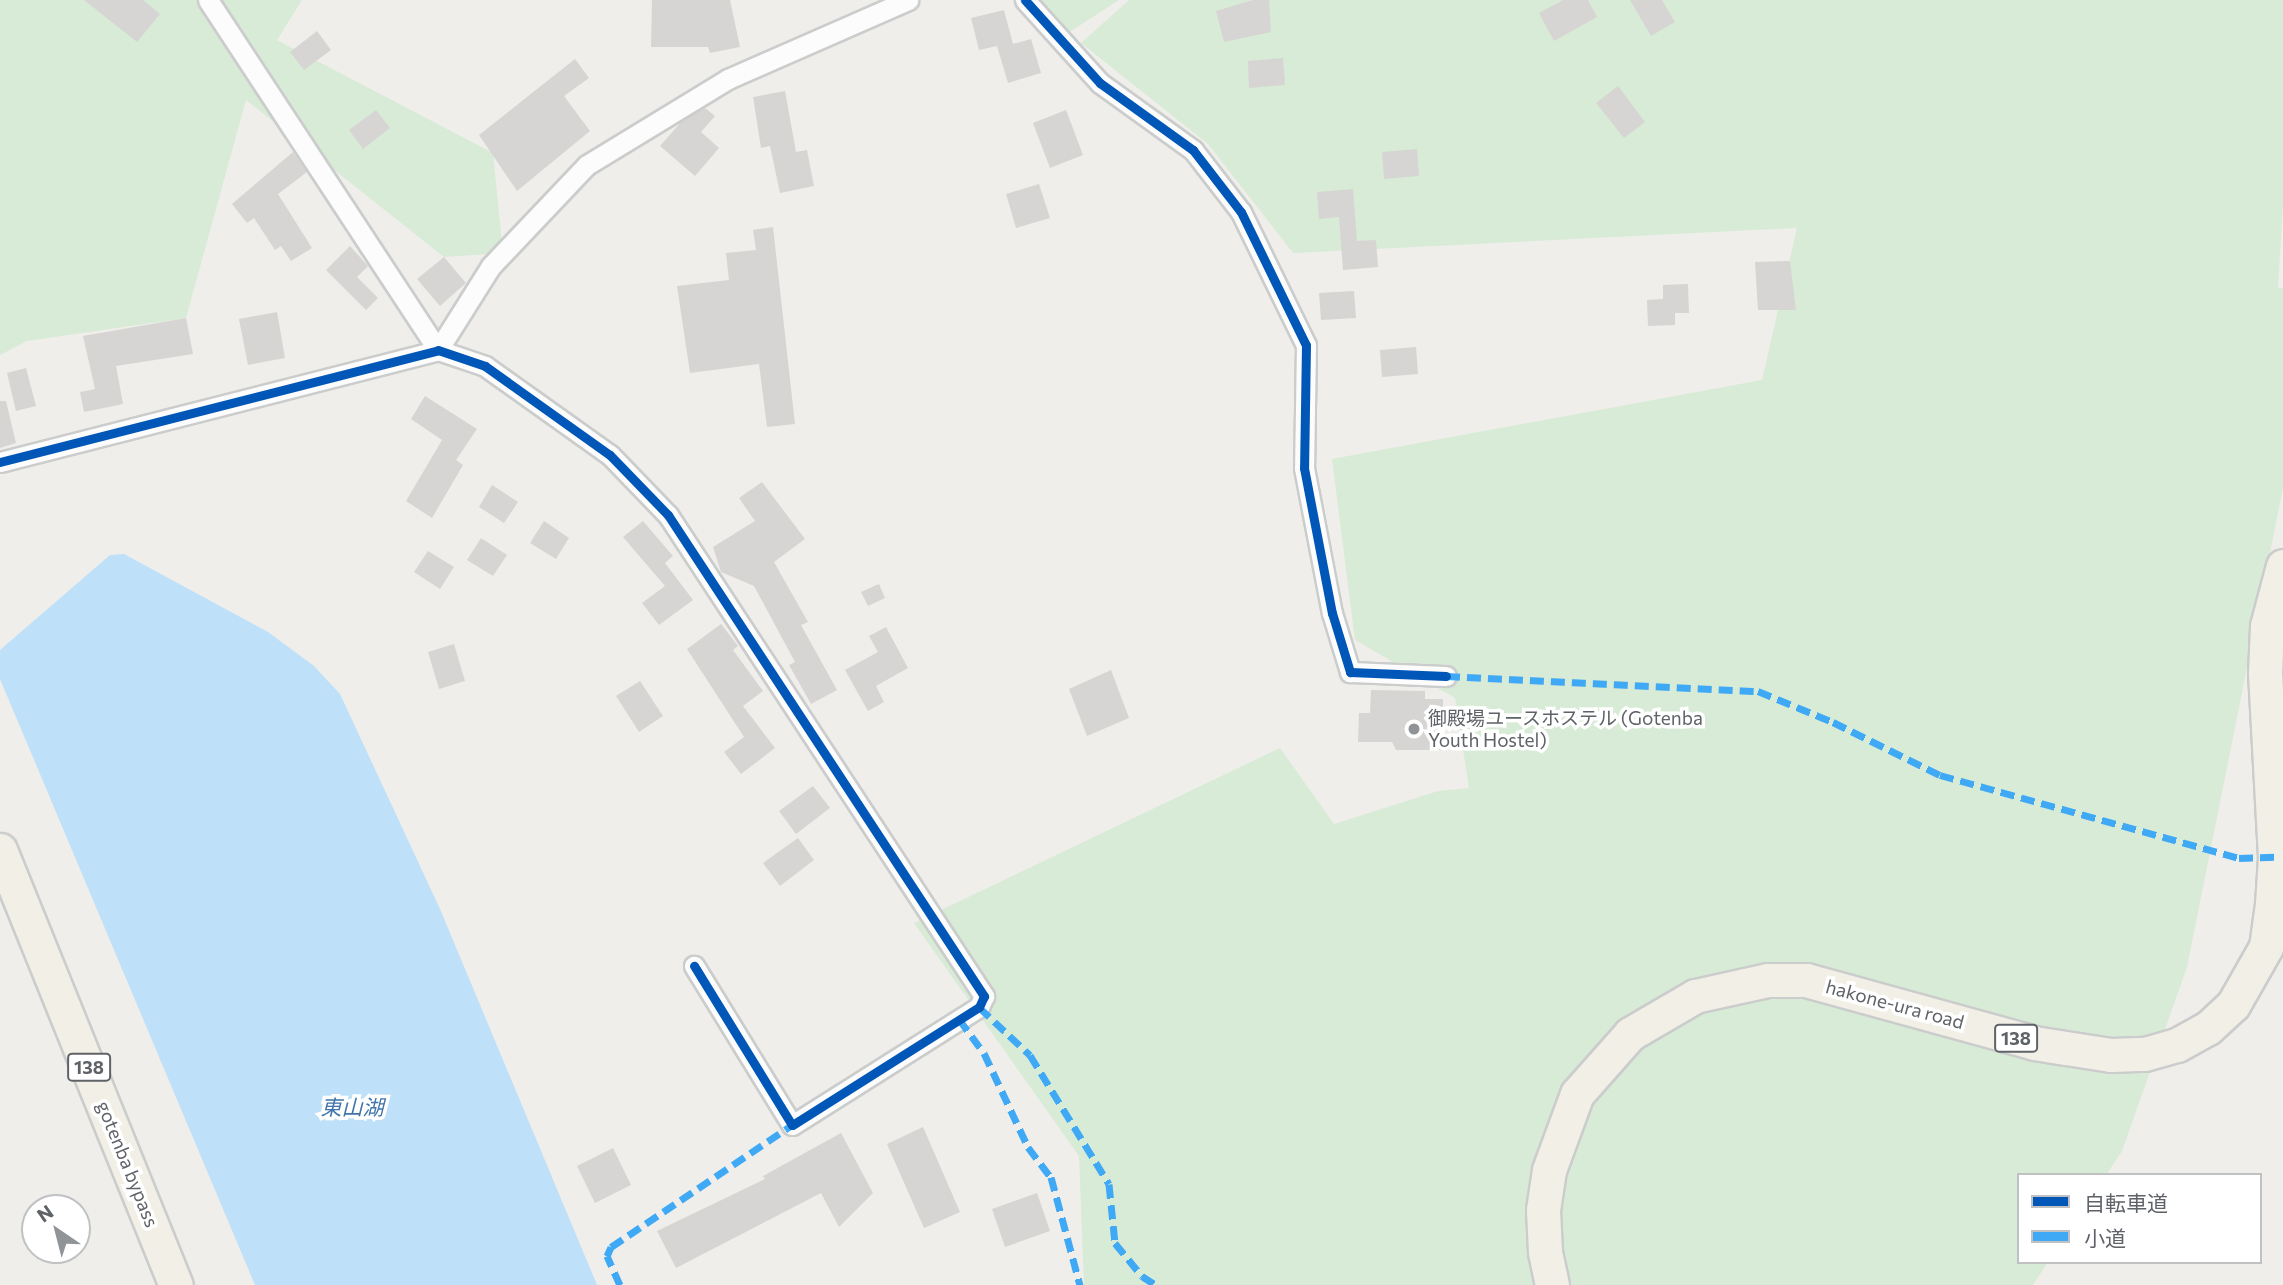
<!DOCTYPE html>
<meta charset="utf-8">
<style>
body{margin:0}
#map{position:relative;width:2283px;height:1285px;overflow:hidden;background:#efeeea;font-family:Commissioner,"Noto Sans JP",sans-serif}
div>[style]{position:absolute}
.green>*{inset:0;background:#d8ebd6}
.water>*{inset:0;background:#bfe0f9}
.building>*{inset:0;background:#d6d5d3}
.roads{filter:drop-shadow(2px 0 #cbcccc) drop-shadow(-2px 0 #cbcccc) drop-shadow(0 2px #cbcccc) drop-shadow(0 -2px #cbcccc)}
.minor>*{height:19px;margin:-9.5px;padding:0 9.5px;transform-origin:9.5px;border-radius:9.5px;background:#fdfcfc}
.trunk>*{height:33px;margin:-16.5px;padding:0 16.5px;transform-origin:16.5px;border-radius:16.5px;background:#f2f0e6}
.quiet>*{height:7px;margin-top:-3.5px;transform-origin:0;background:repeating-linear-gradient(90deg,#3fa9f5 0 14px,transparent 0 21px)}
.cycleway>*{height:9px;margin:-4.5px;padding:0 4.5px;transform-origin:4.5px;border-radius:4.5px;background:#0057b8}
.dots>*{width:19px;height:19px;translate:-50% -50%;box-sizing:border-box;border:4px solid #fff;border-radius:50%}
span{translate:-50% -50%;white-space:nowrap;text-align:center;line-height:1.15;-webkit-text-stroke:7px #fff;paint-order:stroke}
.shield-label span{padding:2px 5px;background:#fff;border:2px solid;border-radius:5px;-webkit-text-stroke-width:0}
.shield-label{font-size:18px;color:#5f6368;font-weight:700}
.poi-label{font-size:19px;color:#5f6368}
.left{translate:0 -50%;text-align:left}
.street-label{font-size:19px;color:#5f6368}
.water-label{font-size:21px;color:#4174aa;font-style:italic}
.legend{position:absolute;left:2017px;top:1173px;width:245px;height:91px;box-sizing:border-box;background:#fff;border:2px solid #bfc1c3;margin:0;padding:9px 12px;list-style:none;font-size:21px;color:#5f6368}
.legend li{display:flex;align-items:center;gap:14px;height:35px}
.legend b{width:35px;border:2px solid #bfc1c3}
.north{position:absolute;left:21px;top:1194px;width:70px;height:70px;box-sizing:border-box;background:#fff;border:2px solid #bfc1c3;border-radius:50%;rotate:325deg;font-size:19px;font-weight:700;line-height:28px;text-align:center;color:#5f6368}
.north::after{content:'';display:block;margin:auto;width:24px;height:32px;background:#919496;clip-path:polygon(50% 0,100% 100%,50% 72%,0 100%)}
</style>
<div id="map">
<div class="green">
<i style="clip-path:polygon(0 0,302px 0,277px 40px,493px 153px,503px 253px,444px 257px,246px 100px,186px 318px,27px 341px,0 355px)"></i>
<i style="clip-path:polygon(1023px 0,1119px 0,1068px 33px)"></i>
<i style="clip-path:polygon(1129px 0,2283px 0,2283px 205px,2278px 288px,2283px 288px,2283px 488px,2187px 967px,2122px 1151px,2106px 1175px,2019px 1175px,2019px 1262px,2048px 1262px,2033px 1285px,1084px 1285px,1079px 1156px,914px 923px,1280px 748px,1334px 824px,1438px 791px,1469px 788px,1455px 698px,1355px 640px,1332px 459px,1762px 380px,1797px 228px,1293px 253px,1208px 144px,1081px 43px)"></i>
</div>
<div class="water">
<i style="clip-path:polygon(124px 554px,268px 632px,314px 666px,340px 694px,440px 909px,597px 1285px,255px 1285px,0 679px,0 650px,110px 555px)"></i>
</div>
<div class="building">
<i style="clip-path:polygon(84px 0,143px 0,160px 14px,137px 42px)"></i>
<i style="clip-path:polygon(652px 0,730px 0,740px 47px,710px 53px,708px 47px,651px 47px)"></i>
<i style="clip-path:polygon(1253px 0,1269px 0,1271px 32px,1224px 42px,1216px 11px)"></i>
<i style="clip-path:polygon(1563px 0,1588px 0,1597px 17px,1554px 41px,1539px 13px)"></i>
<i style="clip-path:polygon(1630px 0,1662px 0,1675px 22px,1651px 36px)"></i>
<i style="clip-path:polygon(1004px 10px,1013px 44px,1031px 39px,1041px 73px,1008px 83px,997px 46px,979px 50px,971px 18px)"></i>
<i style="clip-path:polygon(317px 31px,331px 50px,304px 70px,290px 52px)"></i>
<i style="clip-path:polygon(1283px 58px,1285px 85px,1249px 88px,1248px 61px)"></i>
<i style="clip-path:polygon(575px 59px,589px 78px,564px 96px,590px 131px,517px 191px,479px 135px)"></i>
<i style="clip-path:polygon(1618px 86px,1645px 122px,1624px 138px,1596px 103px)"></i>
<i style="clip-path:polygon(785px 91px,796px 152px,807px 150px,814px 186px,780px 193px,770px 146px,761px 148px,753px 97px)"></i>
<i style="clip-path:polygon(705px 108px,715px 116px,701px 132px,719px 148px,695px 176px,660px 146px,682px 121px)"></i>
<i style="clip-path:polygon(376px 110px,390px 128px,363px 149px,349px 130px)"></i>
<i style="clip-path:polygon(1066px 110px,1083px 155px,1050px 168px,1033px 123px)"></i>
<i style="clip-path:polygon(1417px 149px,1419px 176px,1384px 179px,1382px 152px)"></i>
<i style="clip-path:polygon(293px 152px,307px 172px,278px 194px,312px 248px,291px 261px,281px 246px,275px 250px,254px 218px,247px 223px,232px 204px)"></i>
<i style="clip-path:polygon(1039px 184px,1050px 218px,1016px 228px,1006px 194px)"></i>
<i style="clip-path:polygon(1353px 189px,1357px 241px,1376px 240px,1378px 267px,1343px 270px,1339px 217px,1319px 219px,1317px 192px)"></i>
<i style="clip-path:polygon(773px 227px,795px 424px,767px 427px,759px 364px,690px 373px,677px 286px,729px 280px,726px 253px,756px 250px,753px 230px)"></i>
<i style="clip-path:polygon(350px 246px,368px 266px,357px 277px,378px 298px,366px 310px,326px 270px)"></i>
<i style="clip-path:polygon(444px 257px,466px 283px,440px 306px,417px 279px)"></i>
<i style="clip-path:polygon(1790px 261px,1796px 310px,1758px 310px,1755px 262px)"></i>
<i style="clip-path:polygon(1688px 284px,1689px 313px,1675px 313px,1675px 325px,1648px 326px,1647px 300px,1663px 299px,1663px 285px)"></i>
<i style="clip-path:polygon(1354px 291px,1356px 318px,1321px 320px,1319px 293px)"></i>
<i style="clip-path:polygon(277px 312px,285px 358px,248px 365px,239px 319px)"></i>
<i style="clip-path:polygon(186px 318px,193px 354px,116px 366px,123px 404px,84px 412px,80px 392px,95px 389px,83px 336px)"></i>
<i style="clip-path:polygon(1416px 347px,1418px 374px,1382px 377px,1380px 350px)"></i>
<i style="clip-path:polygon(26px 368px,36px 406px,16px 411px,7px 373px)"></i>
<i style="clip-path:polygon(425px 396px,477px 429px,456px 460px,463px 465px,432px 518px,406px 501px,442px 440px,411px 419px)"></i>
<i style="clip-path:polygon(0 401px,6px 401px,16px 443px,0 448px)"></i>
<i style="clip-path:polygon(762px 482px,805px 539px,774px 562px,808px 622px,801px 625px,837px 690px,811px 704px,789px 665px,795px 662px,754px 586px,721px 572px,713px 547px,755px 521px,739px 498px)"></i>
<i style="clip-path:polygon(492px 485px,518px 502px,504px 523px,479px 507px)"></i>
<i style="clip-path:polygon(544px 521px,569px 538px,556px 559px,530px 543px)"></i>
<i style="clip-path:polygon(643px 521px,673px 556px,665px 563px,693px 600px,659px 625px,642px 603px,665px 586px,623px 537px)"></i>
<i style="clip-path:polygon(481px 538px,507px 555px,493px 576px,467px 560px)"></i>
<i style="clip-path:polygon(428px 551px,454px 567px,440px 589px,414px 572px)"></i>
<i style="clip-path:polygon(879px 584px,885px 598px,868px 606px,861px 592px)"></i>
<i style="clip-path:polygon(721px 624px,738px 646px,733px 650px,763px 691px,743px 706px,775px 748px,741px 774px,724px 752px,744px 737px,687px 649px)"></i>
<i style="clip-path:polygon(886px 627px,908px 668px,876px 686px,884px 702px,868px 711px,845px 670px,878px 652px,869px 636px)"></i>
<i style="clip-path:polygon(454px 644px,465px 681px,439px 689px,428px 652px)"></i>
<i style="clip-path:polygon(1111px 670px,1129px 718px,1087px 736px,1069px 689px)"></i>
<i style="clip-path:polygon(640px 681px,663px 716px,639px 732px,616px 696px)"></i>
<i style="clip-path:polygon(1371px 690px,1425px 691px,1425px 699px,1443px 699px,1443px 750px,1396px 750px,1392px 742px,1358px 742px,1359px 713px,1370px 713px)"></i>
<i style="clip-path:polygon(813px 786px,830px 808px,796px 834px,779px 811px)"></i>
<i style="clip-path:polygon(798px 838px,814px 860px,780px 886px,763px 863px)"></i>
<i style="clip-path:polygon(923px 1127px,960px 1212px,924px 1228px,887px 1144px)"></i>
<i style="clip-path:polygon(841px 1133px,873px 1193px,839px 1227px,821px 1193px,676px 1268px,657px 1231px,765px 1179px,763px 1176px)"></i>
<i style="clip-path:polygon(613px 1148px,631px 1185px,595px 1203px,577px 1166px)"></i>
<i style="clip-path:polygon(1037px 1193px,1050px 1231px,1005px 1247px,992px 1209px)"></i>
</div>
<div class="roads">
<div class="minor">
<i style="left:208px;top:0;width:419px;rotate:56.7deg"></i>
<i style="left:1025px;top:0;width:112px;rotate:47.9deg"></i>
<i style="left:1100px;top:83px;width:115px;rotate:35.8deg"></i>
<i style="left:1193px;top:150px;width:78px;rotate:52.3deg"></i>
<i style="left:1241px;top:212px;width:148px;rotate:64deg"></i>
<i style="left:1306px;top:345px;width:123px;rotate:90.9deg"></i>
<i style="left:1304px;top:468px;width:148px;rotate:79.1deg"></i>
<i style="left:1332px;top:613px;width:62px;rotate:73deg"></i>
<i style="left:1350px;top:672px;width:96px;rotate:2.4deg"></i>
<i style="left:438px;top:350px;width:99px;rotate:-57.8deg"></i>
<i style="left:491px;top:266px;width:139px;rotate:-46.5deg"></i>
<i style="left:587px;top:165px;width:165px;rotate:-31.4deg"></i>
<i style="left:728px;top:79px;width:197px;rotate:-23.7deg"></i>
<i style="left:0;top:462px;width:452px;rotate:-14.3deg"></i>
<i style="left:438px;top:350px;width:50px;rotate:18.8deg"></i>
<i style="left:485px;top:366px;width:153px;rotate:35.5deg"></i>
<i style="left:610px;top:455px;width:83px;rotate:46deg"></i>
<i style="left:668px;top:515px;width:576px;rotate:56.7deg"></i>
<i style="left:984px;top:996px;width:12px;rotate:114deg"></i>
<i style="left:979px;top:1007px;width:221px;rotate:147.7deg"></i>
<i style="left:792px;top:1125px;width:187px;rotate:-121.6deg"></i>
</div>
<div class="trunk">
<i style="left:0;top:850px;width:469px;rotate:68deg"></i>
<i style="left:1552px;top:1285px;width:34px;rotate:-102deg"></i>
<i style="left:1545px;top:1252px;width:42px;rotate:-92.7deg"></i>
<i style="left:1543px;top:1210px;width:40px;rotate:-81.5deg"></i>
<i style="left:1549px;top:1170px;width:81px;rotate:-69.8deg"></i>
<i style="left:1577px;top:1094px;width:80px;rotate:-48.5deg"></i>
<i style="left:1630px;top:1034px;width:75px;rotate:-30.3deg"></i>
<i style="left:1695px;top:996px;width:75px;rotate:-12.4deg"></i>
<i style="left:1768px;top:980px;width:38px"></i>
<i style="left:1806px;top:980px;width:237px;rotate:15.4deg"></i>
<i style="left:2034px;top:1043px;width:78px;rotate:8.9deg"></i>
<i style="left:2111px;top:1055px;width:34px;rotate:-2deg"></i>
<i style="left:2145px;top:1054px;width:33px;rotate:-16deg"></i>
<i style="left:2177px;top:1045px;width:35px;rotate:-29deg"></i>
<i style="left:2208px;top:1028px;width:34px;rotate:-43deg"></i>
<i style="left:2233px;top:1005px;width:67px;rotate:-60.4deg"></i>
<i style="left:2266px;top:947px;width:43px;rotate:-82.1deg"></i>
<i style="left:2272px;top:904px;width:47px;rotate:-86.3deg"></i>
<i style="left:2275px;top:857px;width:183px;rotate:-93.1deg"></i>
<i style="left:2265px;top:674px;width:48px;rotate:-87.6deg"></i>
<i style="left:2267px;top:626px;width:62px;rotate:-75.1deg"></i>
</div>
</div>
<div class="quiet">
<i style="left:1446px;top:676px;width:312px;rotate:2.8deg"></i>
<i style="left:1758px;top:691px;width:81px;rotate:22.5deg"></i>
<i style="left:1833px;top:722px;width:119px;rotate:26.4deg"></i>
<i style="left:1940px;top:775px;width:310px;rotate:15.5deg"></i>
<i style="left:2239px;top:858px;width:36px;rotate:-2deg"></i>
<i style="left:979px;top:1007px;width:70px;rotate:43.3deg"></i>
<i style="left:1030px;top:1055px;width:151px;rotate:58.5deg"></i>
<i style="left:1109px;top:1184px;width:59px;rotate:84.2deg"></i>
<i style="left:1115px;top:1243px;width:43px;rotate:50.7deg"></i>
<i style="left:1142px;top:1276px;width:17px;rotate:33deg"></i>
<i style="left:959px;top:1019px;width:42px;rotate:53.7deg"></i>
<i style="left:984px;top:1053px;width:104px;rotate:64.9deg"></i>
<i style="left:1028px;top:1147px;width:38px;rotate:53deg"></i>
<i style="left:1051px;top:1177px;width:112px;rotate:75deg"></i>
<i style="left:620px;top:1285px;width:32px;rotate:-114deg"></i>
<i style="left:607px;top:1256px;width:10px;rotate:-66deg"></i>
<i style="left:611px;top:1247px;width:218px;rotate:-34deg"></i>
</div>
<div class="cycleway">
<i style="left:1025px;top:0;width:112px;rotate:47.9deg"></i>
<i style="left:1100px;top:83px;width:115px;rotate:35.8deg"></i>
<i style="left:1193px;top:150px;width:78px;rotate:52.3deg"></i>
<i style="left:1241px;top:212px;width:148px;rotate:64deg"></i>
<i style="left:1306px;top:345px;width:123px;rotate:90.9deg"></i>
<i style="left:1304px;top:468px;width:148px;rotate:79.1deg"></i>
<i style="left:1332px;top:613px;width:62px;rotate:73deg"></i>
<i style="left:1350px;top:672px;width:96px;rotate:2.4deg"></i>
<i style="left:0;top:462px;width:452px;rotate:-14.3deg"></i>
<i style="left:438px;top:350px;width:50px;rotate:18.8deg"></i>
<i style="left:485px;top:366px;width:153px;rotate:35.5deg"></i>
<i style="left:610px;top:455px;width:83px;rotate:46deg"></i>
<i style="left:668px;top:515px;width:576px;rotate:56.7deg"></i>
<i style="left:984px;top:996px;width:12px;rotate:114deg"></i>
<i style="left:979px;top:1007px;width:221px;rotate:147.7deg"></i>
<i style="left:792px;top:1125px;width:187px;rotate:-121.6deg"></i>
</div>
<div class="dots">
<i style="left:1414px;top:729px;background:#919496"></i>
</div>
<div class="shield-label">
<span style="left:2016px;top:1038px">138</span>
<span style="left:89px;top:1067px">138</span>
</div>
<div class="poi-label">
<span class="left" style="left:1428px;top:729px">御殿場ユースホステル (Gotenba<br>Youth Hostel)</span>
</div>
<div class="street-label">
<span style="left:1895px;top:1004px;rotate:15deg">hakone-ura road</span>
<span style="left:128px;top:1164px;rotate:68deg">gotenba bypass</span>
</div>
<div class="water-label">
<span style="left:352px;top:1107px">東山湖</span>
</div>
<ul class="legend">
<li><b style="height:9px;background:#0057b8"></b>自転車道</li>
<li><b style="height:9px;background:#3fa9f5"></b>小道</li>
</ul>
<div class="north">N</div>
</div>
